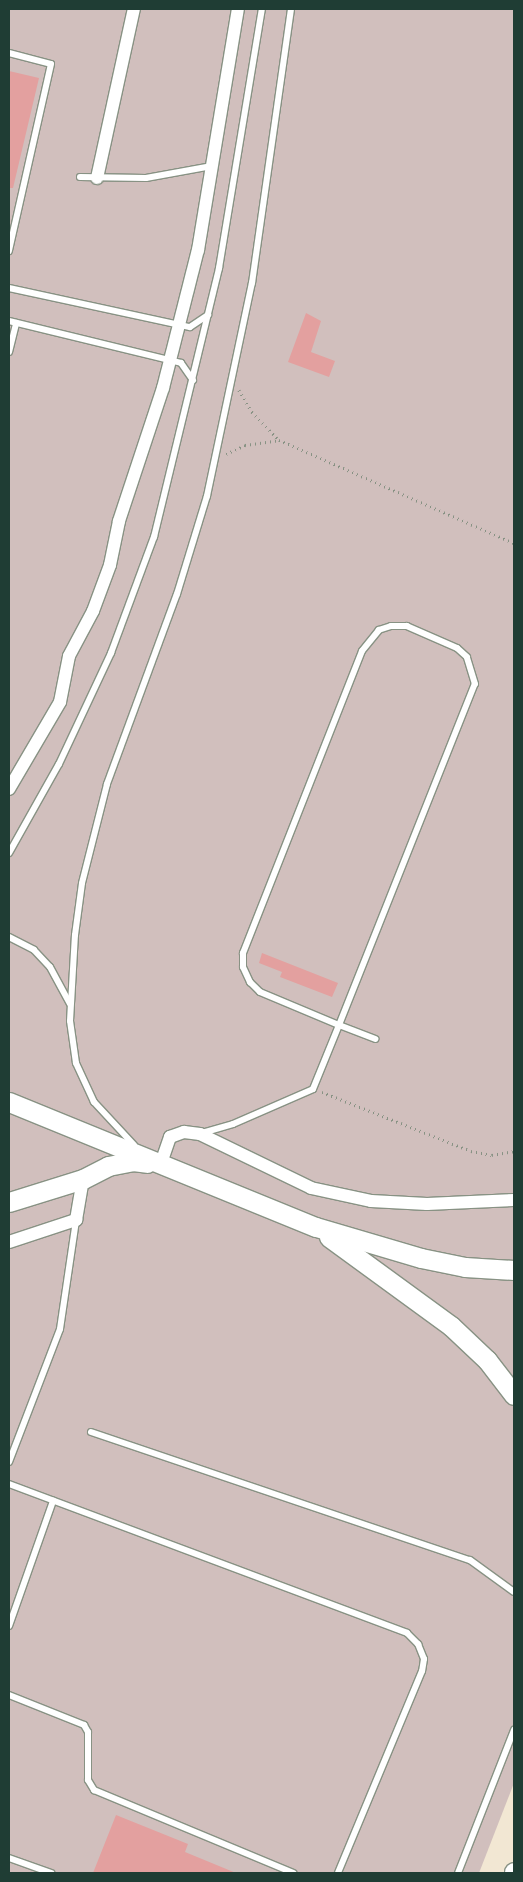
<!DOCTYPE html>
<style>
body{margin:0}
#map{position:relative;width:523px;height:1882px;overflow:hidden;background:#f2e7d3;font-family:"Shantell Sans",sans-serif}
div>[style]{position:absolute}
.industrial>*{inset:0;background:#d1bfbd}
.building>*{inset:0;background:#e3a09f}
.path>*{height:2.5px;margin-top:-1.25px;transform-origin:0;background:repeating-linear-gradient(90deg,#889284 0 1px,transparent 0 5px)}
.roads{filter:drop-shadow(1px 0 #889284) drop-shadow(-1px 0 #889284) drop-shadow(0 1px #889284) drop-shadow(0 -1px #889284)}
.lane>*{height:6px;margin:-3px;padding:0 3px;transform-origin:3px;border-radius:3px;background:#fff}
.street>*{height:12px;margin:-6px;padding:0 6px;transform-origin:6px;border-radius:6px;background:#fff}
.secondary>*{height:19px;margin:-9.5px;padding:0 9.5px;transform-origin:9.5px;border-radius:9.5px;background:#fff}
span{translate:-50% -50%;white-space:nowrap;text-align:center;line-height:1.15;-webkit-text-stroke:4px #f6f6f2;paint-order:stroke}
.frame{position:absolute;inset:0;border:10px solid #1f3d34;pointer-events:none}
</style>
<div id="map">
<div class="industrial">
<i style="clip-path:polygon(9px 9px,514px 9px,514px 1783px,479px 1873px,9px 1873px)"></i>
</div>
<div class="building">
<i style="clip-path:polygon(9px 71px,39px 78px,13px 188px,9px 188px)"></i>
<i style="clip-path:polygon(306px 313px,321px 321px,311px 352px,335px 361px,329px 377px,288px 362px)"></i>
<i style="clip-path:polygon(262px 953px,338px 983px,332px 997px,280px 977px,282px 972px,259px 963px)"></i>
<i style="clip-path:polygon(116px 1815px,188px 1844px,185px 1852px,236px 1873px,93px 1873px)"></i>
</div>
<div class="path">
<i style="left:239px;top:390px;width:26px;rotate:59deg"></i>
<i style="left:252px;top:412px;width:39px;rotate:46deg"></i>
<i style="left:279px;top:440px;width:257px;rotate:23.7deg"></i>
<i style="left:226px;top:454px;width:21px;rotate:-25deg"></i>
<i style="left:245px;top:445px;width:34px;rotate:-8deg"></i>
<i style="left:322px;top:1092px;width:160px;rotate:21.6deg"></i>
<i style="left:471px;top:1151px;width:21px;rotate:11deg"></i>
<i style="left:492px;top:1155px;width:22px;rotate:-10deg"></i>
</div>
<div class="roads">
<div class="lane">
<i style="left:9px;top:53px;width:43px;rotate:14.7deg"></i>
<i style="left:51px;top:64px;width:192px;rotate:102.7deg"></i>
<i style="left:80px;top:177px;width:66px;rotate:0.9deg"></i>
<i style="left:146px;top:178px;width:67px;rotate:-10.3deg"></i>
<i style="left:9px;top:288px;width:185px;rotate:12.2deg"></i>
<i style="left:190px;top:327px;width:22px;rotate:-34deg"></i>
<i style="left:9px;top:321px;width:177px;rotate:13.7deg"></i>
<i style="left:181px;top:363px;width:21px;rotate:55deg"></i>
<i style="left:9px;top:352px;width:30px;rotate:-76deg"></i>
<i style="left:9px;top:853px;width:102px;rotate:-60.7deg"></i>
<i style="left:59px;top:764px;width:123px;rotate:-64.9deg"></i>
<i style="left:111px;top:653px;width:124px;rotate:-69.7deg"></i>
<i style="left:154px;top:537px;width:277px;rotate:-76.4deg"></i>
<i style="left:219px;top:268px;width:263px;rotate:-80.6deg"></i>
<i style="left:9px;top:937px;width:28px;rotate:27deg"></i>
<i style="left:34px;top:950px;width:23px;rotate:47deg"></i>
<i style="left:50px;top:967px;width:42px;rotate:61.6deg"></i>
<i style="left:202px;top:1133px;width:32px;rotate:-16deg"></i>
<i style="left:233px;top:1124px;width:87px;rotate:-23.6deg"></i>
<i style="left:313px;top:1089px;width:69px;rotate:-67.9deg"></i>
<i style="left:339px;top:1025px;width:367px;rotate:-68.3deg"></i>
<i style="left:475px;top:684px;width:28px;rotate:-107deg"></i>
<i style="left:467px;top:657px;width:13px;rotate:-138deg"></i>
<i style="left:457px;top:648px;width:55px;rotate:-156.3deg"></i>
<i style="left:407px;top:626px;width:16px;rotate:180deg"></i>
<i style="left:391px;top:626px;width:13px;rotate:162deg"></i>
<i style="left:379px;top:630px;width:27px;rotate:129deg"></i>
<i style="left:362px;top:651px;width:325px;rotate:111.5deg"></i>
<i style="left:243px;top:953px;width:14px;rotate:90deg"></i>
<i style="left:243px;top:967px;width:17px;rotate:65deg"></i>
<i style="left:250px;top:982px;width:14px;rotate:45deg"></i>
<i style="left:260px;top:992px;width:86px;rotate:22.7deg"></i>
<i style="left:339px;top:1025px;width:39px;rotate:21deg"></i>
<i style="left:134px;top:1145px;width:59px;rotate:-132.9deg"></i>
<i style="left:94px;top:1102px;width:43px;rotate:-114.8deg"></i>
<i style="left:76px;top:1063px;width:42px;rotate:-98.1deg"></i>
<i style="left:70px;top:1021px;width:86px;rotate:-86.7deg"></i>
<i style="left:75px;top:935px;width:52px;rotate:-82.3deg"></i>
<i style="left:82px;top:883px;width:102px;rotate:-75.8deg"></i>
<i style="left:107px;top:784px;width:202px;rotate:-69.8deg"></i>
<i style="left:177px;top:594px;width:102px;rotate:-73deg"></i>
<i style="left:207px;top:496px;width:218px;rotate:-78.1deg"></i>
<i style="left:252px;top:283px;width:277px;rotate:-81.9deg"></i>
<i style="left:91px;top:1432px;width:400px;rotate:18.7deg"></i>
<i style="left:470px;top:1560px;width:54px;rotate:36deg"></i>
<i style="left:9px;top:1462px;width:142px;rotate:-69deg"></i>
<i style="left:60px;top:1329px;width:110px;rotate:-81.6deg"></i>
<i style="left:9px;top:1484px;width:425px;rotate:20.5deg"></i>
<i style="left:407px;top:1633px;width:16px;rotate:45deg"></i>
<i style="left:418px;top:1644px;width:16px;rotate:68deg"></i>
<i style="left:424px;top:1659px;width:12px;rotate:99deg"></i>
<i style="left:422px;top:1671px;width:219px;rotate:112.6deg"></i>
<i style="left:9px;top:1626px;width:133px;rotate:-70.6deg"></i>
<i style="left:9px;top:1695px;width:81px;rotate:21.8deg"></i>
<i style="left:84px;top:1725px;width:8px;rotate:60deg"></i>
<i style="left:88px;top:1732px;width:48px;rotate:90deg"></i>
<i style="left:88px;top:1780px;width:12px;rotate:59deg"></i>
<i style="left:94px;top:1790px;width:216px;rotate:22.6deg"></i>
<i style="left:9px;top:1858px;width:45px;rotate:19.7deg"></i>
<i style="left:458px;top:1873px;width:154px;rotate:-68.6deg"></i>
</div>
<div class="street">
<i style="left:97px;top:178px;width:173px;rotate:-77.7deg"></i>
<i style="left:9px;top:789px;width:101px;rotate:-59.6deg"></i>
<i style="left:60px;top:702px;width:47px;rotate:-78.9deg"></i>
<i style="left:69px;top:656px;width:51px;rotate:-61.9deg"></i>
<i style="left:93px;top:611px;width:49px;rotate:-69.7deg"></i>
<i style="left:110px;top:565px;width:45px;rotate:-78.4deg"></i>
<i style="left:119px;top:521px;width:140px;rotate:-71.7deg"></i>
<i style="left:163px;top:388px;width:142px;rotate:-75.8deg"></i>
<i style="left:198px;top:250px;width:244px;rotate:-80.6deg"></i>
<i style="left:160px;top:1166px;width:31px;rotate:-71deg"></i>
<i style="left:170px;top:1137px;width:15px;rotate:-20deg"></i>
<i style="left:184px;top:1132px;width:16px;rotate:7deg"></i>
<i style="left:200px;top:1134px;width:123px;rotate:25.9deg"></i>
<i style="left:311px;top:1188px;width:61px;rotate:12.2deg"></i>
<i style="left:371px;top:1201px;width:56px;rotate:3.1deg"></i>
<i style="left:427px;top:1204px;width:87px;rotate:-2.6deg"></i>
<i style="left:9px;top:1242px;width:71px;rotate:-18.2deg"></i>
<i style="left:76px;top:1220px;width:42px;rotate:-80.3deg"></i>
</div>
<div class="secondary">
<i style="left:9px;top:1102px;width:331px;rotate:22.2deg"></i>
<i style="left:316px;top:1227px;width:109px;rotate:16.4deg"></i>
<i style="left:421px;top:1258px;width:45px;rotate:11.6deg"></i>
<i style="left:465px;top:1267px;width:49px;rotate:3.5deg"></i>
<i style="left:9px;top:1202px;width:77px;rotate:-17.3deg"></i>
<i style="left:83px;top:1179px;width:28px;rotate:-27deg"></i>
<i style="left:108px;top:1166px;width:25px;rotate:-11deg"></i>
<i style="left:133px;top:1161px;width:14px;rotate:8deg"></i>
<i style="left:329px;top:1237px;width:151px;rotate:36.1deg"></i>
<i style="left:451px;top:1326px;width:50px;rotate:43.4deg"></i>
<i style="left:487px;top:1360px;width:44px;rotate:52.4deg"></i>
<i style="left:514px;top:1873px;width:1px;rotate:-90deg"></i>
</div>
</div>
<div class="frame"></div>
</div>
